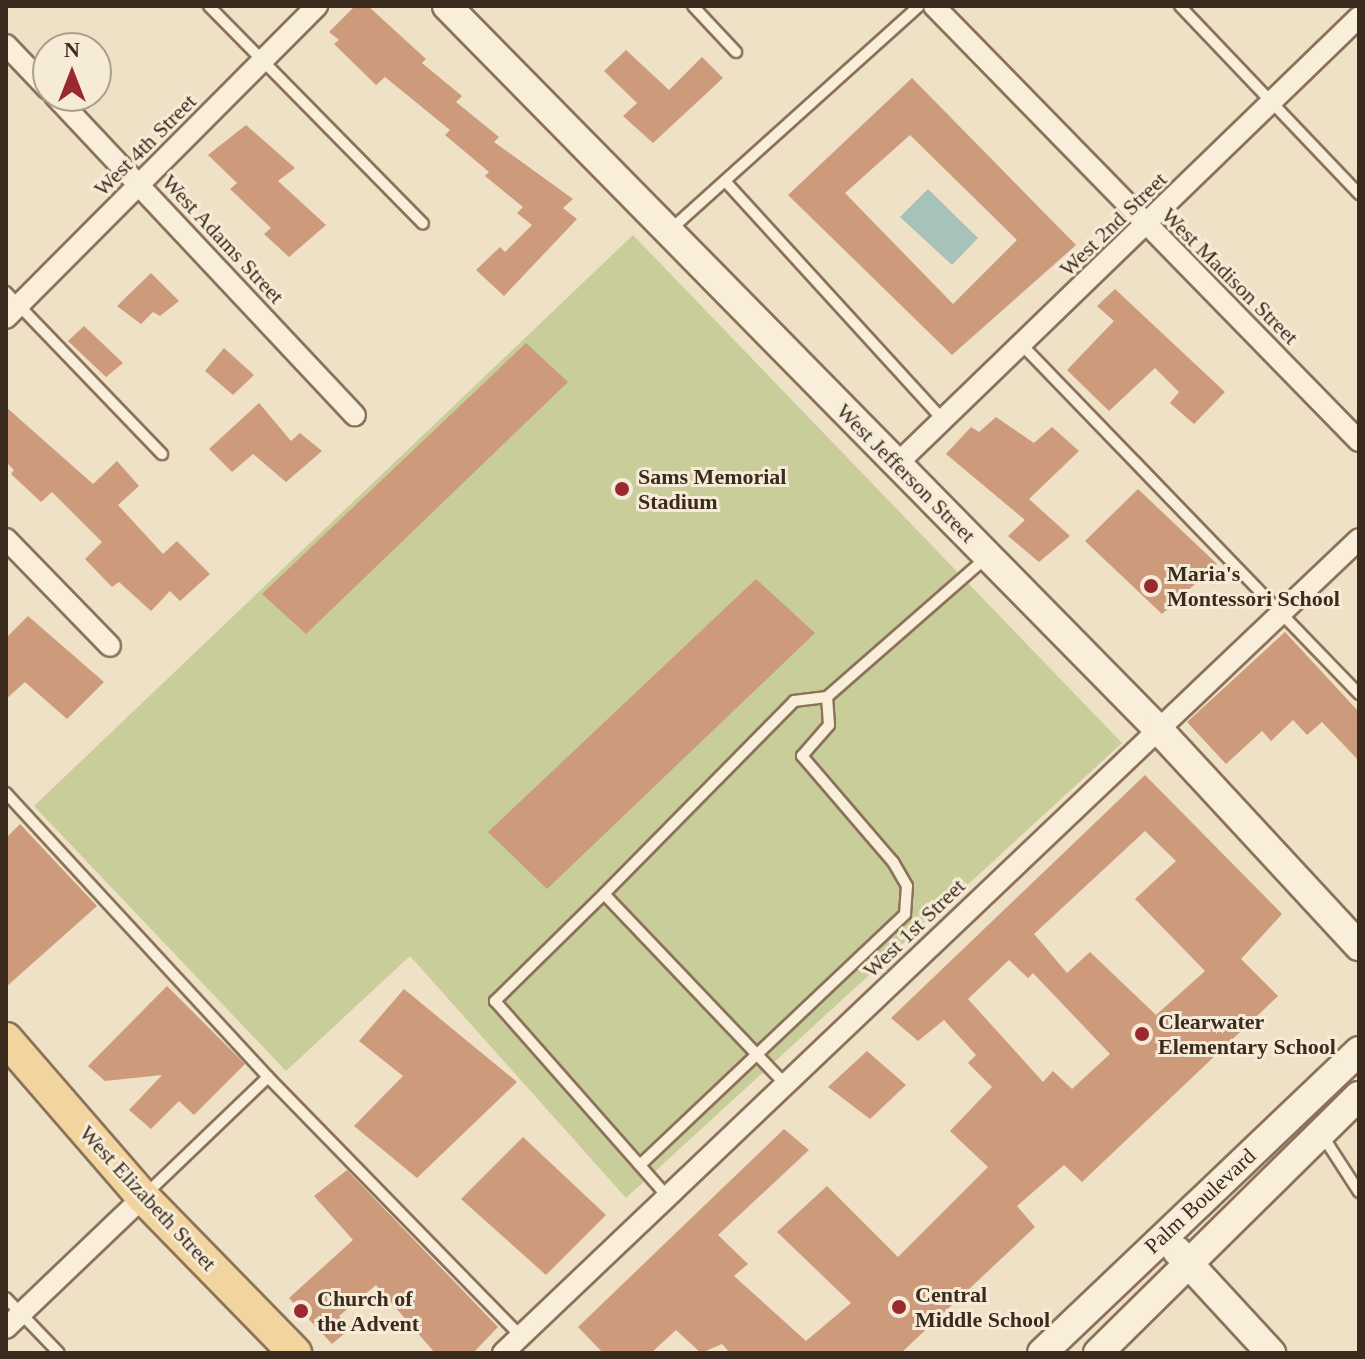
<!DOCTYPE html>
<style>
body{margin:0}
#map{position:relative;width:1365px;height:1359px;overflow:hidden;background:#efe1c6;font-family:Georgia,serif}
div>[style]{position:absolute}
.green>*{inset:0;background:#c9cd99}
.water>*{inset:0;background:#a7c2b9}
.building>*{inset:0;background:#cd9a7b}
.roads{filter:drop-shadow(2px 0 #8b725b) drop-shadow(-2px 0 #8b725b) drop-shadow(0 2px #8b725b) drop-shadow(0 -2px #8b725b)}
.lane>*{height:10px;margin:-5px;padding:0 5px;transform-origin:5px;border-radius:5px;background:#f9eed9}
.street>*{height:20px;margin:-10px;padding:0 10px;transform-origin:10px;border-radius:10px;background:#f9eed9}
.secondary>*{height:28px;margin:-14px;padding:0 14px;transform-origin:14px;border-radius:14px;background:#f9eed9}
.primary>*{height:32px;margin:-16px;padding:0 16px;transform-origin:16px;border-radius:16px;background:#f2d49e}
.dots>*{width:22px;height:22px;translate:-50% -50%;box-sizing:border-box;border:4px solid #f6ebd6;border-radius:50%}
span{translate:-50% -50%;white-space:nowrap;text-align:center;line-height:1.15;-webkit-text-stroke:6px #f6ebd6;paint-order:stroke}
.street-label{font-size:22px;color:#3b2b1f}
.poi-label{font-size:22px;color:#3b2b1f;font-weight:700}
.left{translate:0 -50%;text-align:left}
.frame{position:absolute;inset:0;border:8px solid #3b2b1f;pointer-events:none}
.north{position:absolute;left:32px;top:32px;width:80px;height:80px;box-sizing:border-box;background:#f6ebd6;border:2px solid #ab9e8d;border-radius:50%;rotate:0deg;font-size:22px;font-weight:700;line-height:32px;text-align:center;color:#3b2b1f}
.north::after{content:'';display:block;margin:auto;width:28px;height:36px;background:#9a2a30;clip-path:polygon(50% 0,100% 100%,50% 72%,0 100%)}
</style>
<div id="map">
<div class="green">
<i style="clip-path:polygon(633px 235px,1122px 743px,626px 1198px,410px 956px,286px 1071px,34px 806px)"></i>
</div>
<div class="water">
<i style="clip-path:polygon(928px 189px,978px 238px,952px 265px,900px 217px)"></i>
</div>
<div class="building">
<i style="clip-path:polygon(355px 6px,368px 6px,426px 59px,422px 63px,462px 96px,456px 102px,499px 137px,494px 142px,573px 199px,563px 208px,577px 219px,504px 296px,476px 270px,500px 247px,505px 252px,532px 225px,517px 213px,523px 207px,485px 176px,489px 172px,445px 135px,450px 130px,385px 77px,376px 85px,334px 44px,339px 40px,329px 32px)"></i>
<i style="clip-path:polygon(626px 50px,669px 90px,702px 57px,723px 78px,653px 143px,623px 116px,637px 103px,604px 71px)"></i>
<i style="clip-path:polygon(evenodd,912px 78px,1076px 245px,952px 355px,788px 195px,912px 78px,910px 135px,1017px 240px,953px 304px,845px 193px,910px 135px)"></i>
<i style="clip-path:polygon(246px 125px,295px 168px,278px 181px,326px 225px,289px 257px,264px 234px,271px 228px,230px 189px,237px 183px,208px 155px)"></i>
<i style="clip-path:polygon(151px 273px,179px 301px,160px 316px,153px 312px,141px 324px,117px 306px)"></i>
<i style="clip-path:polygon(1115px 289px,1225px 392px,1194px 424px,1170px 403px,1179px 392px,1155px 368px,1109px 411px,1067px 370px,1114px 321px,1097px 306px)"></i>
<i style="clip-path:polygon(84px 326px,123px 363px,106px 377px,68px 341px)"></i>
<i style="clip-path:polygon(526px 343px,568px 382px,306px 634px,262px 594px)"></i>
<i style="clip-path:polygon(224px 348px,254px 375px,233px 395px,205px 371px)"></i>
<i style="clip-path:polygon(259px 403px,291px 441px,300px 433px,322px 451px,286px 482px,253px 454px,232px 472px,209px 449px)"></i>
<i style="clip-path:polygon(6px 407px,93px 484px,117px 461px,139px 486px,118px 505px,163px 554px,177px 541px,210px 574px,180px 601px,170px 591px,151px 611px,119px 582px,112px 587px,85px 559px,102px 542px,52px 492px,41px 502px,11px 474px,14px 470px,6px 462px)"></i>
<i style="clip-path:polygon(996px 417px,1034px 443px,1052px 427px,1079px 451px,1029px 499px,1070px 536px,1039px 562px,1008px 536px,1025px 520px,946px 454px,971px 427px,979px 432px)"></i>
<i style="clip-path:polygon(1138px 489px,1217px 564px,1162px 614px,1085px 541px)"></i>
<i style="clip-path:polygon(756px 579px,815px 633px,547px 889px,488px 832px)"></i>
<i style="clip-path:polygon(28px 616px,104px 682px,67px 719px,25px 682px,6px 699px,6px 638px)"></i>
<i style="clip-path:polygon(1285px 632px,1359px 712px,1359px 761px,1322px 722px,1307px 735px,1293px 720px,1271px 741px,1262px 731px,1226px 764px,1187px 722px)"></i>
<i style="clip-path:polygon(evenodd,1145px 775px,1282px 914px,1241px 959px,1278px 996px,1082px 1182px,1064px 1165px,1017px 1206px,1035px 1227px,901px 1353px,730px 1353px,722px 1344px,701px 1353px,676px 1330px,651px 1353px,603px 1353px,578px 1327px,784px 1129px,809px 1150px,718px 1235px,748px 1264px,734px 1276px,806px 1341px,851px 1303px,777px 1232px,827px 1186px,898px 1257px,988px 1167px,950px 1131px,992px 1087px,968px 1063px,976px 1055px,944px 1020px,918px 1041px,891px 1018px,1145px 775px,1145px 831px,1176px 861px,1135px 899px,1205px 971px,1156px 1015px,1090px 952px,1067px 973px,1034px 934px,1145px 831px,1145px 775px,1009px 960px,1028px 978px,1033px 973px,1110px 1054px,1072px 1089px,1053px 1071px,1043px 1082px,968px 999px,1009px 960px)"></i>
<i style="clip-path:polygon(20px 824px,97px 906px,6px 987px,6px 838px)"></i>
<i style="clip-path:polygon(167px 986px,245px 1064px,194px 1115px,179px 1101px,151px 1129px,129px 1110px,162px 1075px,105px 1081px,88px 1066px)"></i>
<i style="clip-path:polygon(404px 989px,517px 1082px,417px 1178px,354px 1126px,403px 1076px,359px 1041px)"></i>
<i style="clip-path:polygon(867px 1051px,906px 1085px,870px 1119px,828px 1087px)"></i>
<i style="clip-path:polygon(523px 1137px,606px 1215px,546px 1275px,461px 1199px)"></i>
<i style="clip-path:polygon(347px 1170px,498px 1327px,473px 1353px,435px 1353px,376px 1285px,339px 1316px,351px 1328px,332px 1344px,289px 1298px,353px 1240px,314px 1196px)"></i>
</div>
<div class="roads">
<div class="lane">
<i style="left:209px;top:6px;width:305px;rotate:45.5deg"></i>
<i style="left:693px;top:6px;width:63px;rotate:46.9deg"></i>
<i style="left:1180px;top:6px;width:260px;rotate:46.4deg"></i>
<i style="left:725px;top:181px;width:323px;rotate:47.6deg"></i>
<i style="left:669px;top:231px;width:336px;rotate:-42deg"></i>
<i style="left:6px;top:292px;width:225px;rotate:46.1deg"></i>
<i style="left:1022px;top:345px;width:485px;rotate:46deg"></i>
<i style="left:6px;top:793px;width:386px;rotate:47.3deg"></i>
<i style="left:268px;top:1077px;width:362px;rotate:45.7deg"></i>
<i style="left:604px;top:894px;width:153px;rotate:135.5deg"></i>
<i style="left:495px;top:1001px;width:260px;rotate:48.6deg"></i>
<i style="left:785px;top:1084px;width:262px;rotate:-133.6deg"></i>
<i style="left:604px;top:894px;width:271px;rotate:-45.4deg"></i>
<i style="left:794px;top:701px;width:33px;rotate:-7deg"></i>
<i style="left:827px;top:697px;width:211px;rotate:-41.2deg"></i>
<i style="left:1322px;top:1135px;width:68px;rotate:57deg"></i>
<i style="left:640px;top:1165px;width:365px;rotate:-43.4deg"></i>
<i style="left:905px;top:914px;width:28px;rotate:-86deg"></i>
<i style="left:907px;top:886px;width:28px;rotate:-120deg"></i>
<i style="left:893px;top:862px;width:140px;rotate:-130.6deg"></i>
<i style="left:802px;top:756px;width:41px;rotate:-48.9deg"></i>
<i style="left:829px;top:725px;width:28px;rotate:-94deg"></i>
<i style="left:145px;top:1195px;width:170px;rotate:-43.8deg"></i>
<i style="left:6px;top:1298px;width:76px;rotate:46.1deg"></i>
</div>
<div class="street">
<i style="left:934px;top:6px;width:608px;rotate:45.67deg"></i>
<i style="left:6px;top:45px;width:61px;rotate:46.3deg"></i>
<i style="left:55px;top:96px;width:438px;rotate:46.8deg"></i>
<i style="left:6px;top:318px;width:441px;rotate:-45.1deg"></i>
<i style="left:897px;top:464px;width:643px;rotate:-44.05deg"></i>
<i style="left:6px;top:539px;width:149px;rotate:45.8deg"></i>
<i style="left:6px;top:1328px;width:190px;rotate:-43.7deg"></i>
<i style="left:503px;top:1353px;width:1181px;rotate:-43.56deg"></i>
</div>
<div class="secondary">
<i style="left:447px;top:6px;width:1014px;rotate:45.48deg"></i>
<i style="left:1158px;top:729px;width:296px;rotate:47.2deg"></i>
<i style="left:1177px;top:1251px;width:139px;rotate:47.3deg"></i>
<i style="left:1042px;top:1353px;width:438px;rotate:-43.6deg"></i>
<i style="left:1098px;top:1353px;width:366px;rotate:-44.6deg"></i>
</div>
<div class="primary">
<i style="left:6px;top:1039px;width:209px;rotate:49.1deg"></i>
<i style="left:143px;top:1197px;width:218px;rotate:45.7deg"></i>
</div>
</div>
<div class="dots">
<i style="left:622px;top:489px;background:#9a2a30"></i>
<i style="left:1151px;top:586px;background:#9a2a30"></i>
<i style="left:1142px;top:1034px;background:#9a2a30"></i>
<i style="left:899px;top:1307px;background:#9a2a30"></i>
<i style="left:301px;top:1311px;background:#9a2a30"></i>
</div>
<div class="street-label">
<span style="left:145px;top:145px;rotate:-45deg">West 4th Street</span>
<span style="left:1113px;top:224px;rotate:-44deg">West 2nd Street</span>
<span style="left:223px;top:239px;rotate:47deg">West Adams Street</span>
<span style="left:1230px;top:276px;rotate:45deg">West Madison Street</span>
<span style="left:906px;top:473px;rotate:45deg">West Jefferson Street</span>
<span style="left:914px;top:928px;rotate:-44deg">West 1st Street</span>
<span style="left:148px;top:1198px;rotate:47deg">West Elizabeth Street</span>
<span style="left:1200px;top:1201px;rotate:-43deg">Palm Boulevard</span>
</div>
<div class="poi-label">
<span class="left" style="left:638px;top:489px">Sams Memorial<br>Stadium</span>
<span class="left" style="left:1167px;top:586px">Maria's<br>Montessori School</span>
<span class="left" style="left:1158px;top:1034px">Clearwater<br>Elementary School</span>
<span class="left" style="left:915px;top:1307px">Central<br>Middle School</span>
<span class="left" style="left:317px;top:1311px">Church of<br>the Advent</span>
</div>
<div class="frame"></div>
<div class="north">N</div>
</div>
